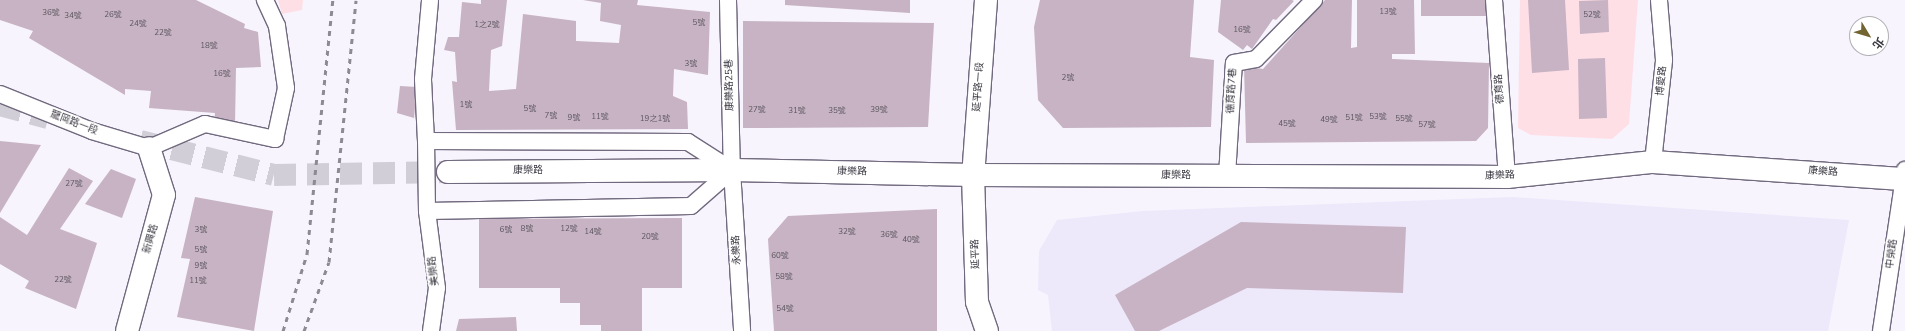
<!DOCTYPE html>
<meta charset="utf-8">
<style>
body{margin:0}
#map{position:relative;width:1905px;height:331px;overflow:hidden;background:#f7f4fd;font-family:"Nunito Sans","Noto Sans TC",sans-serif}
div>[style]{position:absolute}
.built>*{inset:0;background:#eee8fb}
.green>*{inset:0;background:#ffdfe6}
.building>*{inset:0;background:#c7b3c3}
.street-tunnel>*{height:22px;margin-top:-11px;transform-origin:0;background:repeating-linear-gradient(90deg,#d1ced7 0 22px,transparent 0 33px)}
.roads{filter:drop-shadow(1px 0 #71697e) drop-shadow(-1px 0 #71697e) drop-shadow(0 1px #71697e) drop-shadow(0 -1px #71697e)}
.lane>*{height:16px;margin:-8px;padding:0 8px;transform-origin:8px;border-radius:8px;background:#fff}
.street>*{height:22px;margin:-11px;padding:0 11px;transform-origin:11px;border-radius:11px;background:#fff}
.secondary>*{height:22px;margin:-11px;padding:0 11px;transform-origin:11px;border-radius:11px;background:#fff}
.rail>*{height:3px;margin-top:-1.5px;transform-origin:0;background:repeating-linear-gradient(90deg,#8d8a93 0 5px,transparent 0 10px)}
span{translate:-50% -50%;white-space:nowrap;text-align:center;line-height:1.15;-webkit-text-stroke:3.5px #fff;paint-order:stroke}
.number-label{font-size:8px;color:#5d5661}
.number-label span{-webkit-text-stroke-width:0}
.street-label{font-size:10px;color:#3a3740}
.north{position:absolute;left:1849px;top:16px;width:40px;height:40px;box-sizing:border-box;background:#fff;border:1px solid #b0afb3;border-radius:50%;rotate:128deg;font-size:11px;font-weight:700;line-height:16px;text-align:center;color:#3a3740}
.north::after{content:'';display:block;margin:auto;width:14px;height:18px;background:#726532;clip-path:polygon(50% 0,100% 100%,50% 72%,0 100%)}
</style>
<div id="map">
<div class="built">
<i style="clip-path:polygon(1513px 197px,1849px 220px,1828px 331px,1052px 331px,1048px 295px,1038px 290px,1039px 251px,1057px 220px,1143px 211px)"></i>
</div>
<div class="green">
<i style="clip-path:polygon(278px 0,303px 0,302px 10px,282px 14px)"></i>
<i style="clip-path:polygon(1520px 0,1638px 0,1629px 124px,1612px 139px,1531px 135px,1518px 128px)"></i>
</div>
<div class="building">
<i style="clip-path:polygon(0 0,196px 0,245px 24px,244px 28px,258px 32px,261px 67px,236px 68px,235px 125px,214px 123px,215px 113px,149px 108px,151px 91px,125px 89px,125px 95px,29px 38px,33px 31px,0 20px)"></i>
<i style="clip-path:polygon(481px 0,507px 0,502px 46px,491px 50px,489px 91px,516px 89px,523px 14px,576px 21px,576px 41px,619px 43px,621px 25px,600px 21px,601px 3px,583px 0,638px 0,637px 5px,710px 12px,708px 75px,674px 69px,673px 96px,687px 102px,688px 129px,456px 130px,452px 81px,457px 82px,455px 52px,444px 50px,448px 37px,459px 37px,462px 2px,481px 4px)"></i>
<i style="clip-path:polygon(785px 0,910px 0,910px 13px,785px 5px)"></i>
<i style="clip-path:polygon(1040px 0,1194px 0,1190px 57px,1214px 60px,1211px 127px,1063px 128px,1038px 100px,1034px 27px)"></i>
<i style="clip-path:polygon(1221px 0,1292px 0,1294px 1px,1276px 20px,1273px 19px,1252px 49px,1247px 45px,1243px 50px,1218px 32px)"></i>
<i style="clip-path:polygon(1325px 0,1352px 0,1351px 48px,1357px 47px,1357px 0,1414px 0,1415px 54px,1392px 54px,1392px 59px,1489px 63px,1488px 128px,1476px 141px,1246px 143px,1244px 66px,1263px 69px)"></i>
<i style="clip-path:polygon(1421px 0,1487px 0,1486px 16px,1421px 16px)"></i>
<i style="clip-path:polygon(1528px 0,1565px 0,1569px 70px,1532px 73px)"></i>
<i style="clip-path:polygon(1608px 0,1609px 32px,1580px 34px,1579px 1px)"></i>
<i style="clip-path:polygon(743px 21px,934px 23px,928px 127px,743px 128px)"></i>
<i style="clip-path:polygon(1605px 58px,1607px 118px,1579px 119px,1578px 59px)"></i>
<i style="clip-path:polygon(400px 86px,417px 87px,414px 118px,397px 113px)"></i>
<i style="clip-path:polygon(0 141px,41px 145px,0 213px)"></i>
<i style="clip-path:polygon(69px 168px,93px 181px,60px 229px,97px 243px,76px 309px,25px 288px,29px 281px,0 264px,0 217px,27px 235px)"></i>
<i style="clip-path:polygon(111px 169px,136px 179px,122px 218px,85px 204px)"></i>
<i style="clip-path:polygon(195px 197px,273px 211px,254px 331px,177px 317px,190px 259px,181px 258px)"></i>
<i style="clip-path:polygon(937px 209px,937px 331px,774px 331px,768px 239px,788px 216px)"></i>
<i style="clip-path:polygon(682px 218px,682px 288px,642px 288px,642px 331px,601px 331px,601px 325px,580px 325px,580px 303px,560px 303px,560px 288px,479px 288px,479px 219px)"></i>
<i style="clip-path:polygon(1241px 222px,1406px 227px,1403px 293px,1247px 288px,1159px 331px,1135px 331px,1115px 295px)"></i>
<i style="clip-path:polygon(516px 317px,517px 331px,456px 331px,459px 319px)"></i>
</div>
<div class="street-tunnel">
<i style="left:0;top:105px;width:50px;rotate:15.2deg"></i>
<i style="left:140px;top:141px;width:138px;rotate:14.2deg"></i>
<i style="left:274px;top:175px;width:174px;rotate:-1deg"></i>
</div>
<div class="roads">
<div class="lane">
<i style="left:728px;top:0;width:170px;rotate:88.7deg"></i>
<i style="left:732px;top:170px;width:161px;rotate:86.4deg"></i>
<i style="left:1494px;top:0;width:177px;rotate:85.8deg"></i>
<i style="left:0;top:94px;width:99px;rotate:21.9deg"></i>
<i style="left:92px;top:131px;width:59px;rotate:16.6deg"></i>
<i style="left:149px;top:148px;width:61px;rotate:-23.2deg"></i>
<i style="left:205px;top:124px;width:72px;rotate:12.1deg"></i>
<i style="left:275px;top:139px;width:52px;rotate:-77.8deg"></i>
<i style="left:286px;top:88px;width:63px;rotate:-98.3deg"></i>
<i style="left:277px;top:26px;width:29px;rotate:-115deg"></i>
<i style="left:426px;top:141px;width:62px;rotate:-92.8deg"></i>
<i style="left:423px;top:79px;width:79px;rotate:-84.9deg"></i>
<i style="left:1653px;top:162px;width:103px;rotate:-83.8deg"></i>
<i style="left:1664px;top:60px;width:60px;rotate:-94.8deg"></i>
<i style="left:1227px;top:176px;width:113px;rotate:-86.5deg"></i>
<i style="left:1234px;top:63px;width:22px;rotate:-10deg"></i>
<i style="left:1256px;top:59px;width:83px;rotate:-45.5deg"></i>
<i style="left:427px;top:211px;width:264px;rotate:-1.1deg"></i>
<i style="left:691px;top:206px;width:55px;rotate:-41.3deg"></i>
<i style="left:431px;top:331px;width:43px;rotate:-82.1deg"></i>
<i style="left:437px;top:288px;width:78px;rotate:-97.4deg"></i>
<i style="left:427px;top:211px;width:70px;rotate:-90.8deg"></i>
<i style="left:426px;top:141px;width:262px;rotate:0.2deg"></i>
<i style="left:688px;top:142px;width:52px;rotate:32.5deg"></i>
<i style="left:1881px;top:331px;width:163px;rotate:-81.5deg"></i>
</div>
<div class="street">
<i style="left:448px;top:172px;width:284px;rotate:-0.4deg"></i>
<i style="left:732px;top:170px;width:241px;rotate:1.2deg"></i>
<i style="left:973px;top:175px;width:534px;rotate:0.21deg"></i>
<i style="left:1507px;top:177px;width:147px;rotate:-5.9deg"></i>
<i style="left:1653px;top:162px;width:253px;rotate:3.9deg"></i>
<i style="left:127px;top:331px;width:141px;rotate:-74.8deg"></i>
<i style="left:164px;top:195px;width:49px;rotate:-107.7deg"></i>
</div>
<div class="secondary">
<i style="left:986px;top:0;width:175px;rotate:94.2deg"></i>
<i style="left:973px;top:175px;width:127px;rotate:88.2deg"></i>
<i style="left:977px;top:302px;width:31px;rotate:71deg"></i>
</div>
</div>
<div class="rail">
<i style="left:283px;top:331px;width:81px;rotate:-72.7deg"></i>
<i style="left:307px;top:254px;width:255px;rotate:-84.2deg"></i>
<i style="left:304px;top:331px;width:73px;rotate:-70.1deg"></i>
<i style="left:329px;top:262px;width:263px;rotate:-84.1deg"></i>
</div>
<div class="number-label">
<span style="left:1388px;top:12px">13號</span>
<span style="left:51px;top:13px">36號</span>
<span style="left:113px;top:15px">26號</span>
<span style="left:1592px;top:15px">52號</span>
<span style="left:73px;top:16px">34號</span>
<span style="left:699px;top:23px">5號</span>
<span style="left:138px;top:24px">24號</span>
<span style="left:487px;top:25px">1之2號</span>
<span style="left:1242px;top:30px">16號</span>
<span style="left:163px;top:33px">22號</span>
<span style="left:209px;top:46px">18號</span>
<span style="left:691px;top:64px">3號</span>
<span style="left:222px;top:74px">16號</span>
<span style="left:1068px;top:78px">2號</span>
<span style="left:466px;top:105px">1號</span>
<span style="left:530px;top:109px">5號</span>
<span style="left:757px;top:110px">27號</span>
<span style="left:879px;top:110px">39號</span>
<span style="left:797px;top:111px">31號</span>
<span style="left:837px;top:111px">35號</span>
<span style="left:551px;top:116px">7號</span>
<span style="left:600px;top:117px">11號</span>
<span style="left:1378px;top:117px">53號</span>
<span style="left:574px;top:118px">9號</span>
<span style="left:1354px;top:118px">51號</span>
<span style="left:655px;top:119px">19之1號</span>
<span style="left:1404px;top:119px">55號</span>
<span style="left:1329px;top:120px">49號</span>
<span style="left:1287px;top:124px">45號</span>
<span style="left:1427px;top:125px">57號</span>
<span style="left:74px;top:184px">27號</span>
<span style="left:527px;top:229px">8號</span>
<span style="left:569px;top:229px">12號</span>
<span style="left:201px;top:230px">3號</span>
<span style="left:506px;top:230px">6號</span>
<span style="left:593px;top:232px">14號</span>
<span style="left:847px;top:232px">32號</span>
<span style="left:889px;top:235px">36號</span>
<span style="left:650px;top:237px">20號</span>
<span style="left:911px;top:240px">40號</span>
<span style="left:201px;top:250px">5號</span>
<span style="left:780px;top:256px">60號</span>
<span style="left:201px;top:266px">9號</span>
<span style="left:784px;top:277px">58號</span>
<span style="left:63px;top:280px">22號</span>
<span style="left:198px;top:281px">11號</span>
<span style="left:785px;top:309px">54號</span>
</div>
<div class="street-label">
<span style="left:1662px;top:81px;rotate:-84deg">博愛路</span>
<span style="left:730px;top:85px;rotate:-91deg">康樂路25巷</span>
<span style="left:979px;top:87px;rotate:-86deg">延平路一段</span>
<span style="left:1500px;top:89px;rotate:-94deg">德育路</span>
<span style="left:1232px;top:91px;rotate:-87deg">德育路7巷</span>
<span style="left:74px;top:123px;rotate:21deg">龍岡路一段</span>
<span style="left:528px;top:171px">康樂路</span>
<span style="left:852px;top:172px;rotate:1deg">康樂路</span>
<span style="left:1823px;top:172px;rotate:4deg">康樂路</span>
<span style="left:1176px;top:176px">康樂路</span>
<span style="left:1500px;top:176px;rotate:-2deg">康樂路</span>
<span style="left:151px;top:239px;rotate:-74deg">新興路</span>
<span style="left:737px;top:250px;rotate:-93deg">永樂路</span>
<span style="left:976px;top:254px;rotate:-92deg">延平路</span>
<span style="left:1892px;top:254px;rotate:-82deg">中榮路</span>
<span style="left:434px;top:271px;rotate:-97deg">美樂路</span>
</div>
<div class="north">北</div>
</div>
